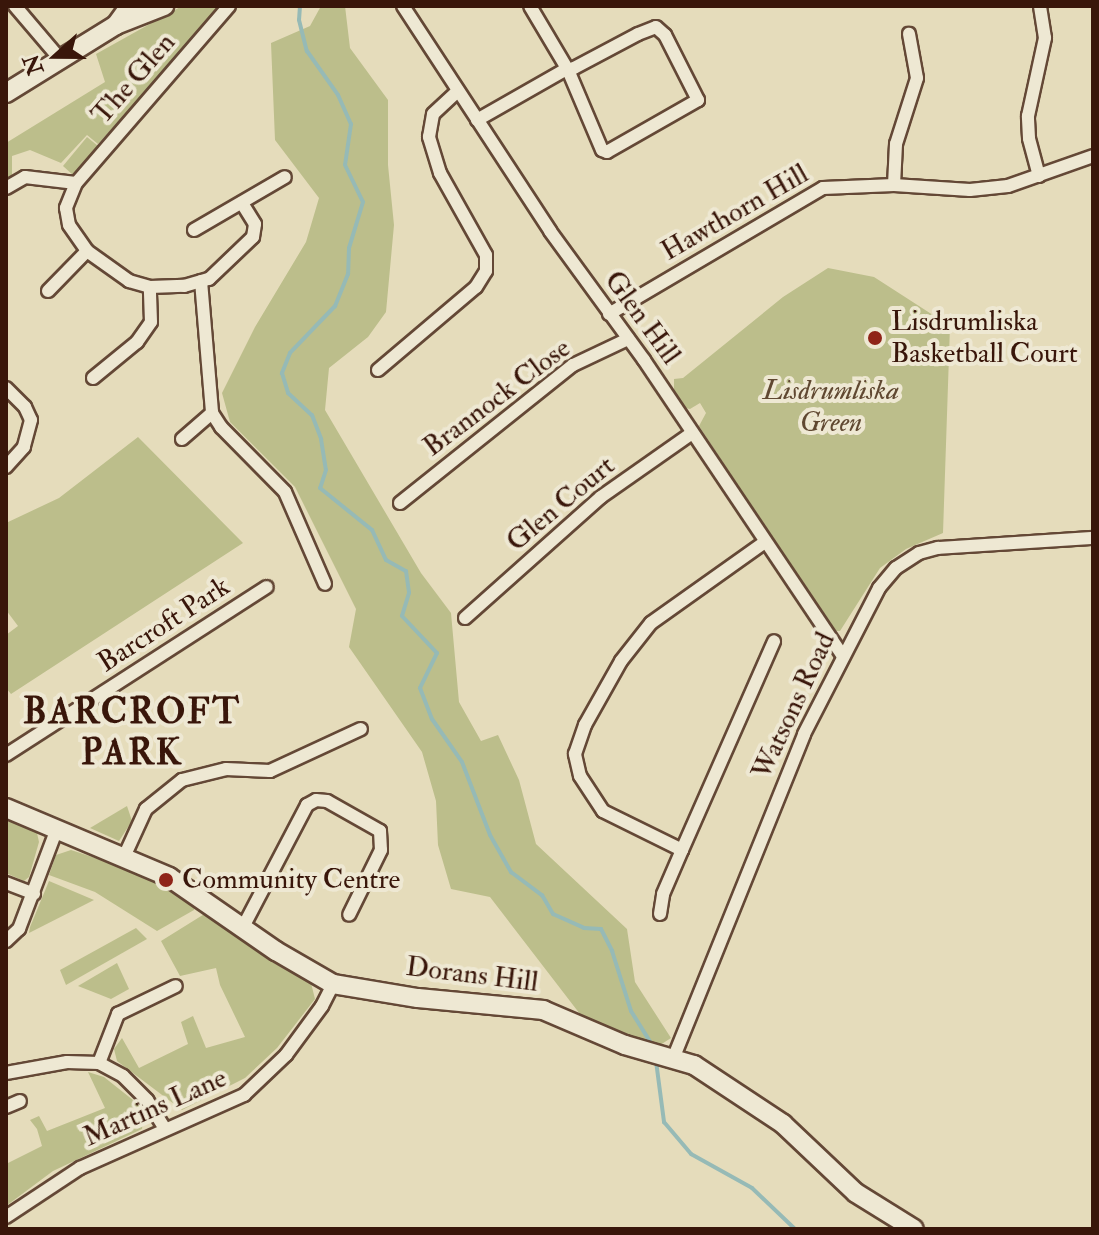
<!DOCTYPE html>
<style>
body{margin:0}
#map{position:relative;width:1099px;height:1235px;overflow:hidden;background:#e5dcbb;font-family:"IM FELL Double Pica",serif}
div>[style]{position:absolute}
.green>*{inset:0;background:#bcbe8b}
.stream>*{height:4px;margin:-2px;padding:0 2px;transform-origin:2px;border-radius:2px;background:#96bab6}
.roads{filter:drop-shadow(2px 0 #644836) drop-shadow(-2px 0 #644836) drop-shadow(0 2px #644836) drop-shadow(0 -2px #644836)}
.street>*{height:12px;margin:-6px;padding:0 6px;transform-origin:6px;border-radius:6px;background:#eee8d3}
.secondary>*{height:18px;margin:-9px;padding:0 9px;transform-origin:9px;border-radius:9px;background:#eee8d3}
.dots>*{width:22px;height:22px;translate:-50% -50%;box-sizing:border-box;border:4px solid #eee8d3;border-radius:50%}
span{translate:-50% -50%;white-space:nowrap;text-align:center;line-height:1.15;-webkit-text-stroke:8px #eee8d3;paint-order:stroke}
.street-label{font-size:28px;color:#39160a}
.poi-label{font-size:28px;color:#39160a}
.left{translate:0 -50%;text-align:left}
.park-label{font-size:28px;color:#604831;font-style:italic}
.district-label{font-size:36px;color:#39160a;font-weight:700;letter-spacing:2px}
.frame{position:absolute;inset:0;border:8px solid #39160a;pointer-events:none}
.north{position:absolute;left:16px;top:16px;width:80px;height:80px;-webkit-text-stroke:6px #eee8d3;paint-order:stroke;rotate:249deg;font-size:22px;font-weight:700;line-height:32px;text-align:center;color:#39160a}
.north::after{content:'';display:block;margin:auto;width:28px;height:36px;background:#39160a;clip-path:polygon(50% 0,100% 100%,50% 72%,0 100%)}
</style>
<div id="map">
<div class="green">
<i style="clip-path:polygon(182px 6px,223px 6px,98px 144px,87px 135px,61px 163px,30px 150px,12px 156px,12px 177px,6px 181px,6px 143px,105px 82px,96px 54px)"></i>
<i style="clip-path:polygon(321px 6px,345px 6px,350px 48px,388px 100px,388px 165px,394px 225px,386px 312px,368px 337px,329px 368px,325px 410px,421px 573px,451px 613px,459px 702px,481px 741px,498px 735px,519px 780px,536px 844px,627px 929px,635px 982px,671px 1038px,657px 1047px,641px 1044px,583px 1018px,490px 897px,451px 889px,438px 845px,436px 801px,422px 752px,349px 647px,356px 609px,295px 487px,230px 422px,222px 393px,255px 327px,306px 242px,319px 198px,275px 140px,271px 43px,310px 26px)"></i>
<i style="clip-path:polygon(87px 137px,98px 146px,73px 175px,63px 166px)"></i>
<i style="clip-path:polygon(828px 268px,874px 277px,950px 326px,943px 533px,906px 549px,880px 568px,840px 631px,833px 631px,699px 426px,706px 413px,700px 403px,690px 409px,685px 408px,674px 390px,674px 379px,683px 378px,783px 297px)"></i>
<i style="clip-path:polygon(138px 437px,243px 543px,11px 694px,6px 688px,6px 635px,18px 626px,6px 610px,6px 523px,59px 498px)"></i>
<i style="clip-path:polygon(127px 806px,132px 821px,119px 841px,90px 828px)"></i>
<i style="clip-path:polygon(11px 820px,37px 833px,39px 842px,29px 877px,24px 881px,6px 873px,6px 823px)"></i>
<i style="clip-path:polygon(71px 850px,123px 867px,165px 886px,195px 906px,194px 910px,157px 931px,95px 892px,49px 875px,56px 855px)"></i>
<i style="clip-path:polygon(49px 881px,94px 900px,29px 933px,30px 927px)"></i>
<i style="clip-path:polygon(206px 913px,270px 961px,311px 983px,315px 999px,277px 1048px,245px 1078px,182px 1110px,117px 1061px,114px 1049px,122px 1038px,139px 1068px,188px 1044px,181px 1022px,193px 1016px,206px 1048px,245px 1037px,220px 985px,216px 968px,180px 976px,161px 941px)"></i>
<i style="clip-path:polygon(136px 928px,147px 939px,66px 985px,60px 970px)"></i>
<i style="clip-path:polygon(117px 963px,129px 989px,111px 999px,78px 986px)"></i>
<i style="clip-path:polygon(88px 1072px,104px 1077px,138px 1104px,144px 1113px,142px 1129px,53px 1171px,6px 1206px,6px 1164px,42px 1146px,37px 1129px,30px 1120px,39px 1116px,47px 1131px,105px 1108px)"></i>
</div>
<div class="stream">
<i style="left:300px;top:6px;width:14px;rotate:94deg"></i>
<i style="left:299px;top:20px;width:32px;rotate:76deg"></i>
<i style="left:307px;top:51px;width:54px;rotate:54.8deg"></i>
<i style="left:338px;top:95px;width:32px;rotate:66deg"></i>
<i style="left:351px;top:124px;width:41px;rotate:98.3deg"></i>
<i style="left:345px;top:165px;width:41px;rotate:64.1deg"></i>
<i style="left:363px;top:202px;width:48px;rotate:106.9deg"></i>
<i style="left:349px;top:248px;width:26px;rotate:92deg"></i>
<i style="left:348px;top:274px;width:35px;rotate:112deg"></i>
<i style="left:335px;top:306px;width:65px;rotate:133.8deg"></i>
<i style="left:290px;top:353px;width:22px;rotate:112deg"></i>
<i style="left:282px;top:373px;width:21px;rotate:73deg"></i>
<i style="left:288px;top:393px;width:33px;rotate:43deg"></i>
<i style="left:312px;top:415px;width:26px;rotate:69deg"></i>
<i style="left:321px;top:439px;width:31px;rotate:81deg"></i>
<i style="left:326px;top:470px;width:19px;rotate:108deg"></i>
<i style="left:320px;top:488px;width:67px;rotate:38.9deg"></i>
<i style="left:372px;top:530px;width:33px;rotate:65deg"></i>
<i style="left:386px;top:560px;width:23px;rotate:29deg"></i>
<i style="left:406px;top:571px;width:22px;rotate:82deg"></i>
<i style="left:409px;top:593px;width:24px;rotate:107deg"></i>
<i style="left:402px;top:616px;width:51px;rotate:46.6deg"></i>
<i style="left:437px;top:653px;width:39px;rotate:116deg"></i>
<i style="left:420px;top:688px;width:33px;rotate:69deg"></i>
<i style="left:432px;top:719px;width:52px;rotate:55.1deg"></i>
<i style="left:462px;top:762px;width:78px;rotate:69deg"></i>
<i style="left:490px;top:835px;width:43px;rotate:60.4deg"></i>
<i style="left:511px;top:872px;width:39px;rotate:37deg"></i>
<i style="left:542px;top:895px;width:22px;rotate:60deg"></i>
<i style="left:553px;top:914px;width:34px;rotate:24deg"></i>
<i style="left:584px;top:928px;width:17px;rotate:3deg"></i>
<i style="left:601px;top:929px;width:25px;rotate:63deg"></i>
<i style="left:612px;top:951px;width:63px;rotate:72.4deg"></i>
<i style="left:631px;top:1011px;width:44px;rotate:58.1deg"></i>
<i style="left:656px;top:1061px;width:62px;rotate:82.5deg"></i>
<i style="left:664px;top:1122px;width:42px;rotate:49.8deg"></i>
<i style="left:691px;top:1154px;width:70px;rotate:29.1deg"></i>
<i style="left:752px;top:1188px;width:59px;rotate:43.6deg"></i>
<i style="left:811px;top:1229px;width:36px"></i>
</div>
<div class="roads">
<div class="street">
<i style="left:15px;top:6px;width:71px;rotate:49.6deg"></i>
<i style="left:229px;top:6px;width:234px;rotate:130.8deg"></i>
<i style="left:76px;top:183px;width:27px;rotate:112deg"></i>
<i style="left:66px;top:208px;width:17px;rotate:80deg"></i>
<i style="left:69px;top:225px;width:32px;rotate:55deg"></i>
<i style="left:87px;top:251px;width:52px;rotate:35.5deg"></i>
<i style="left:129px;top:281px;width:22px;rotate:16deg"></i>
<i style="left:150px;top:287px;width:34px;rotate:-2deg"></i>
<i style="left:184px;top:286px;width:26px;rotate:-16deg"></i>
<i style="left:209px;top:279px;width:61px;rotate:-43.7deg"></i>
<i style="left:253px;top:237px;width:13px;rotate:-81deg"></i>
<i style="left:255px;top:224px;width:25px;rotate:-122deg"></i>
<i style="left:403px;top:6px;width:269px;rotate:56.8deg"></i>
<i style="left:550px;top:231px;width:160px;rotate:53.9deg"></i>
<i style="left:644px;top:360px;width:357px;rotate:56.1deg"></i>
<i style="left:477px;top:120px;width:99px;rotate:-29.7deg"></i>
<i style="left:563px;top:71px;width:5px;rotate:-11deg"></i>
<i style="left:568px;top:70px;width:6px;rotate:-18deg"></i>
<i style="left:574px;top:68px;width:72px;rotate:-28deg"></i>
<i style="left:638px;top:34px;width:19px;rotate:-21deg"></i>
<i style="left:656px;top:27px;width:12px;rotate:42deg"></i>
<i style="left:665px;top:35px;width:73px;rotate:63.1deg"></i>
<i style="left:698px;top:100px;width:105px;rotate:150.3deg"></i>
<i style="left:607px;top:152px;width:5px;rotate:-158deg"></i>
<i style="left:602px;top:150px;width:87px;rotate:-113deg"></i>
<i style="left:568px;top:70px;width:74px;rotate:-120.7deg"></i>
<i style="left:1039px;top:176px;width:39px;rotate:-105deg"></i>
<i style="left:1029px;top:138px;width:22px;rotate:-93deg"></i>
<i style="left:1028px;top:116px;width:80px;rotate:-77.7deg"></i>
<i style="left:1045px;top:38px;width:32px;rotate:-99deg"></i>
<i style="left:894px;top:185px;width:41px;rotate:-87.2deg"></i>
<i style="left:896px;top:144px;width:69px;rotate:-72.3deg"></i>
<i style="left:917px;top:78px;width:45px;rotate:-100.3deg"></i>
<i style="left:6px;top:188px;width:22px;rotate:-30deg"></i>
<i style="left:25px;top:177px;width:51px;rotate:6.7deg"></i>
<i style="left:194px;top:230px;width:105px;rotate:-30.2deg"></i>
<i style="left:201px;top:281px;width:132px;rotate:85.2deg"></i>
<i style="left:212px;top:413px;width:17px;rotate:57deg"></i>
<i style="left:221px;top:427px;width:91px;rotate:45.4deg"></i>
<i style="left:285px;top:492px;width:100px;rotate:66.5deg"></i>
<i style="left:48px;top:291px;width:56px;rotate:-45.7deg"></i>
<i style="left:609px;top:314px;width:248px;rotate:-30.5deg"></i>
<i style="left:823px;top:188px;width:71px;rotate:-2.4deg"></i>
<i style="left:894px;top:185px;width:76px;rotate:3.8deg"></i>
<i style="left:970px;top:190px;width:38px;rotate:-6deg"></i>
<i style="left:1008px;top:186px;width:90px;rotate:-19.4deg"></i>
<i style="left:378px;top:370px;width:128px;rotate:-40.3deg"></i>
<i style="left:476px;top:287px;width:19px;rotate:-58deg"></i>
<i style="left:486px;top:271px;width:16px;rotate:-90deg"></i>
<i style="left:486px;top:255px;width:94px;rotate:-119.3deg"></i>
<i style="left:440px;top:173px;width:38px;rotate:-107deg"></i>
<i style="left:429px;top:137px;width:23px;rotate:-80deg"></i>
<i style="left:433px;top:114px;width:34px;rotate:-43deg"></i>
<i style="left:93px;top:378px;width:57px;rotate:-39.3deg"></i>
<i style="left:137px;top:342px;width:24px;rotate:-55deg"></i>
<i style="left:151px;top:322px;width:35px;rotate:-92deg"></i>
<i style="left:6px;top:388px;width:27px;rotate:45deg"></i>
<i style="left:25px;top:407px;width:14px;rotate:65deg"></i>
<i style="left:31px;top:420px;width:28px;rotate:105deg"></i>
<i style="left:24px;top:447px;width:27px;rotate:132deg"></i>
<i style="left:182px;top:439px;width:40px;rotate:-41deg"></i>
<i style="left:400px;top:503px;width:221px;rotate:-38.6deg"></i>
<i style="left:573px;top:365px;width:61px;rotate:-25.3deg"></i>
<i style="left:465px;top:618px;width:182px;rotate:-41.7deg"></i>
<i style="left:601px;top:497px;width:111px;rotate:-35.1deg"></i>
<i style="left:6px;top:755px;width:310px;rotate:-32.8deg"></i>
<i style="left:682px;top:850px;width:88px;rotate:-153.7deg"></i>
<i style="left:603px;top:811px;width:42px;rotate:-123.3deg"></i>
<i style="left:580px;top:776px;width:23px;rotate:-103deg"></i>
<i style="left:575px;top:754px;width:31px;rotate:-71deg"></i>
<i style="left:585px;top:725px;width:73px;rotate:-60.6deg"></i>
<i style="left:621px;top:661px;width:48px;rotate:-51.7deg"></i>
<i style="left:651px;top:623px;width:140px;rotate:-35.4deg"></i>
<i style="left:124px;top:857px;width:53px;rotate:-65.4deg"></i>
<i style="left:146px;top:809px;width:46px;rotate:-38.9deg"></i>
<i style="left:182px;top:780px;width:45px;rotate:-14deg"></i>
<i style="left:226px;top:769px;width:44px;rotate:2.6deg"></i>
<i style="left:270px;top:771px;width:100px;rotate:-24.8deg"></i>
<i style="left:6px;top:883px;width:30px;rotate:21deg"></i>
<i style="left:660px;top:914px;width:20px;rotate:-81deg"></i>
<i style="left:663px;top:894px;width:48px;rotate:-66.6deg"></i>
<i style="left:682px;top:850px;width:228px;rotate:-66.2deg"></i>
<i style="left:242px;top:929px;width:140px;rotate:-62.3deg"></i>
<i style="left:307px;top:805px;width:10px;rotate:-29deg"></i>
<i style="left:316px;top:800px;width:11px;rotate:5deg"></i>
<i style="left:327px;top:801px;width:61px;rotate:29.5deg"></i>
<i style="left:380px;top:831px;width:19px;rotate:87deg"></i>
<i style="left:381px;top:850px;width:72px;rotate:116.2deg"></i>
<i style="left:6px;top:941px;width:18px;rotate:-43deg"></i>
<i style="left:19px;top:929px;width:105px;rotate:-69.3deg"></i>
<i style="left:673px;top:1059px;width:350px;rotate:-68deg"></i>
<i style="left:804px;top:734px;width:164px;rotate:-62.8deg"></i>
<i style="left:879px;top:588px;width:26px;rotate:-50deg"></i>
<i style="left:896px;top:568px;width:27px;rotate:-33deg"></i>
<i style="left:919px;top:553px;width:20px;rotate:-15deg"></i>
<i style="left:938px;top:548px;width:155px;rotate:-3.7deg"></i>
<i style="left:99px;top:1063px;width:53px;rotate:-68.8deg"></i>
<i style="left:118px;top:1014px;width:64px;rotate:-25.8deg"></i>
<i style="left:6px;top:1073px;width:62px;rotate:-10.2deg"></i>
<i style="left:67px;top:1062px;width:32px;rotate:2deg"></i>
<i style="left:99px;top:1063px;width:27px;rotate:28deg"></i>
<i style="left:123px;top:1076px;width:34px;rotate:45deg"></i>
<i style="left:147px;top:1100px;width:34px;rotate:58deg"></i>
<i style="left:6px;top:1107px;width:15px;rotate:-23deg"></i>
<i style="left:6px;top:1217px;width:89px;rotate:-33.5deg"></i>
<i style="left:80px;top:1168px;width:180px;rotate:-24deg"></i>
<i style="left:244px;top:1095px;width:58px;rotate:-43.6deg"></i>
<i style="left:286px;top:1055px;width:61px;rotate:-53.7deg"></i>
<i style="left:322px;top:1006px;width:25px;rotate:-63deg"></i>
</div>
<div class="secondary">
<i style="left:116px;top:25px;width:52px;rotate:-21.6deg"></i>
<i style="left:6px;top:93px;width:129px;rotate:-31.7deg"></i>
<i style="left:116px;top:25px;width:24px;rotate:-54deg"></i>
<i style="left:6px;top:808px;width:177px;rotate:22.9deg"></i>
<i style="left:169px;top:877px;width:130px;rotate:34.7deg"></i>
<i style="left:276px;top:951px;width:66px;rotate:30.1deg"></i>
<i style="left:333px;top:984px;width:86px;rotate:9.4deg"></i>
<i style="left:418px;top:998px;width:126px;rotate:5.5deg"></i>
<i style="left:543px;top:1010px;width:89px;rotate:23.1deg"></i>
<i style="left:625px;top:1045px;width:72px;rotate:16.2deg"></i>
<i style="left:694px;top:1065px;width:107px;rotate:33.5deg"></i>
<i style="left:783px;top:1124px;width:100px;rotate:43.4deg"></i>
<i style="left:856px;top:1193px;width:68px;rotate:31.8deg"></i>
</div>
</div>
<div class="dots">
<i style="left:875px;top:338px;background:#8f2418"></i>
<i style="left:166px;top:880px;background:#8f2418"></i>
</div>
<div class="street-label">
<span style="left:134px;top:79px;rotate:-49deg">The Glen</span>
<span style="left:735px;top:213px;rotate:-30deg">Hawthorn Hill</span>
<span style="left:642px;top:318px;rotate:54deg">Glen Hill</span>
<span style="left:497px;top:398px;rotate:-37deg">Brannock Close</span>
<span style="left:561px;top:504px;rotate:-40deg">Glen Court</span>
<span style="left:164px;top:625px;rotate:-33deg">Barcroft Park</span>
<span style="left:794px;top:706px;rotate:-65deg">Watsons Road</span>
<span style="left:472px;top:975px;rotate:7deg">Dorans Hill</span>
<span style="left:155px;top:1108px;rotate:-24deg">Martins Lane</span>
</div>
<div class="poi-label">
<span class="left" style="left:891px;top:338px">Lisdrumliska<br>Basketball Court</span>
<span class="left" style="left:182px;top:880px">Community Centre</span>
</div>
<div class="park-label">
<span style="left:831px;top:407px">Lisdrumliska<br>Green</span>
</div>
<div class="district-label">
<span style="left:132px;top:732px">BARCROFT<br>PARK</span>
</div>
<div class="frame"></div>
<div class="north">N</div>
</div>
